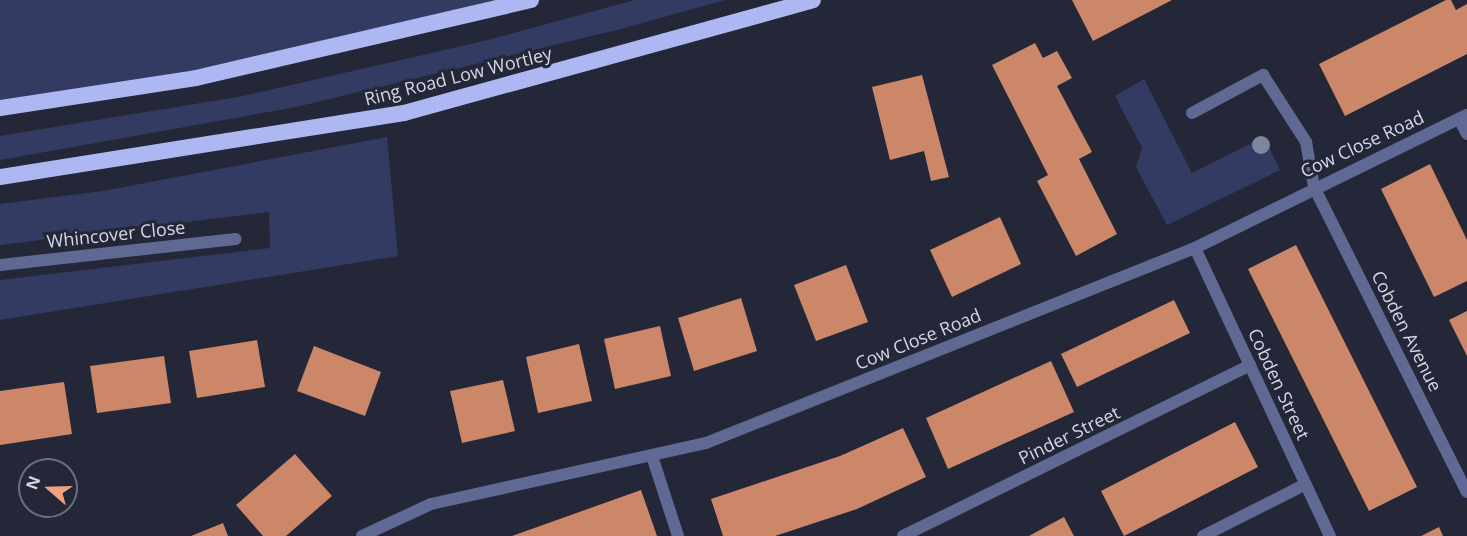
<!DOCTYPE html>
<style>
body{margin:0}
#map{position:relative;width:1467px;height:536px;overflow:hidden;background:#232738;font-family:"Open Sans",sans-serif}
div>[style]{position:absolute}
.green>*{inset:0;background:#343b62}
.building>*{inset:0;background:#cc8769}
.minor>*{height:12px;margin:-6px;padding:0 6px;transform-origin:6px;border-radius:6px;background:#606894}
.trunk>*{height:16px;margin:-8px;padding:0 8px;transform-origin:8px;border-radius:8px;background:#adb8f2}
.trees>*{width:18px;height:18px;margin:-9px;border-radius:50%;background:#7f86a0}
span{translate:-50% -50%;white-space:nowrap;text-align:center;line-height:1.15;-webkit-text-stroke:6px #232738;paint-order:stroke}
.street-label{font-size:18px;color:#d5d8e3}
.north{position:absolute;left:18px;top:458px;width:60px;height:60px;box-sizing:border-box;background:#232738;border:2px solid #6a6e7c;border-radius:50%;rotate:290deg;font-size:16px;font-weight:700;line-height:24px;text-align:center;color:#d5d8e3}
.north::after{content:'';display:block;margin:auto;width:21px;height:27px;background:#f2a17e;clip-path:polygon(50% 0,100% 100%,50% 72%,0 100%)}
</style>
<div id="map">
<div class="green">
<i style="clip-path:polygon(0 0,531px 0,410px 30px,0 108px)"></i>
<i style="clip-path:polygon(635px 0,725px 0,621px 29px,296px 107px,0 160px,0 136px,243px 96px,484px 41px)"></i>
<i style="clip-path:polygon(1144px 79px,1192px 173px,1264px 137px,1280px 170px,1167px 225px,1136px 167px,1142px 148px,1115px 96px)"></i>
<i style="clip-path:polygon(387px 137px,398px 256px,0 320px,0 280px,270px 248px,269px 212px,0 245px,0 204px,103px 191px)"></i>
</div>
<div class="building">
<i style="clip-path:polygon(1072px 0,1172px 0,1093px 41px)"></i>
<i style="clip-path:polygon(1446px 0,1451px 0,1456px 10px,1467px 4px,1467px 54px,1345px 116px,1319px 64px)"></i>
<i style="clip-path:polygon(1035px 43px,1043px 58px,1057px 51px,1072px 78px,1057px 86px,1092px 152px,1079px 159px,1117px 234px,1076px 256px,1037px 181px,1048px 175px,992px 65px)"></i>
<i style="clip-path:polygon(922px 75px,949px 177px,931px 181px,924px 151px,890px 160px,872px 87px)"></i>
<i style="clip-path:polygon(1430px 164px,1467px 240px,1467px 281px,1434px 297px,1381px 189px)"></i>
<i style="clip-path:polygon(1000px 217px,1021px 264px,952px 297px,930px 250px)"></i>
<i style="clip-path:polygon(1296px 245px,1417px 487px,1369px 511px,1248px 269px)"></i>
<i style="clip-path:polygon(846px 265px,868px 322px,816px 341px,794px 285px)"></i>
<i style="clip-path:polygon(741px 298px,757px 351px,694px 371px,678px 318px)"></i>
<i style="clip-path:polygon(1174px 300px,1190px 333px,1077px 387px,1061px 354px)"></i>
<i style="clip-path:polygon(1467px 311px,1467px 356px,1449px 320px)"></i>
<i style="clip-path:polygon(660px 326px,671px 376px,615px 389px,604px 339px)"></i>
<i style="clip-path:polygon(257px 340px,265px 387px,197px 398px,189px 351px)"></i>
<i style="clip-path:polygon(579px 344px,592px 401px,538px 413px,526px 357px)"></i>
<i style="clip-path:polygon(314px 346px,381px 372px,365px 416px,297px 391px)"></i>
<i style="clip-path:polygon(164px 356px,171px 403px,97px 413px,90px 366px)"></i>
<i style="clip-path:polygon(1051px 361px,1074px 412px,948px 469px,926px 418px)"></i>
<i style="clip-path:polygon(503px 380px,515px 431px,462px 443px,450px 391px)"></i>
<i style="clip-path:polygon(64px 382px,72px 434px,0 445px,0 391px)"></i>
<i style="clip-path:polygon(1235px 422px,1258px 467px,1124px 536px,1101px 491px)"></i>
<i style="clip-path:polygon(903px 428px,926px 477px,857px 509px,775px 536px,723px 536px,711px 499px,840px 456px)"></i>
<i style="clip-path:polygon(295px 454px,332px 496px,286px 536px,263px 536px,236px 505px)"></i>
<i style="clip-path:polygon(641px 490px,657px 536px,512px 536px)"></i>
<i style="clip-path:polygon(1064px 517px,1074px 536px,1029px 536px,1038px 531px)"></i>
<i style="clip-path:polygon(223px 523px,228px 536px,191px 536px)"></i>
<i style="clip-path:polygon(1439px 527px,1443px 536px,1421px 536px)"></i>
</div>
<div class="minor">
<i style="left:1192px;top:113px;width:81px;rotate:-28.2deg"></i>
<i style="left:1263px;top:75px;width:80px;rotate:57.3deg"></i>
<i style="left:1306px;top:142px;width:46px;rotate:79.9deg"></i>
<i style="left:1314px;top:187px;width:341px;rotate:63.4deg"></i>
<i style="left:1459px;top:119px;width:17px;rotate:62deg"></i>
<i style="left:1195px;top:248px;width:318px;rotate:64.9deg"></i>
<i style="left:0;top:265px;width:237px;rotate:-6.3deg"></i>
<i style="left:652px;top:456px;width:84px;rotate:72deg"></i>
<i style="left:362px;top:536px;width:76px;rotate:-24.9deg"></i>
<i style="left:431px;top:504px;width:282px;rotate:-12.5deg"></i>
<i style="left:706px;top:443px;width:526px;rotate:-21.74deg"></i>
<i style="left:1195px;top:248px;width:303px;rotate:-26.1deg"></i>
<i style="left:903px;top:536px;width:387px;rotate:-26.2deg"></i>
<i style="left:1203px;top:536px;width:115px;rotate:-26.8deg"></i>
</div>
<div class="trunk">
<i style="left:0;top:108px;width:198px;rotate:-8.7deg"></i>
<i style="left:196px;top:78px;width:344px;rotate:-13.1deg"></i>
<i style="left:0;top:177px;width:409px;rotate:-9deg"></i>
<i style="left:404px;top:113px;width:424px;rotate:-15.4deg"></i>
</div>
<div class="trees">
<i style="left:1261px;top:145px"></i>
</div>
<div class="street-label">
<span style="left:458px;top:76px;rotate:-14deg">Ring Road Low Wortley</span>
<span style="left:1362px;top:144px;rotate:-25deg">Cow Close Road</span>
<span style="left:116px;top:234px;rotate:-6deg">Whincover Close</span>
<span style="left:1407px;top:331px;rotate:63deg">Cobden Avenue</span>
<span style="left:918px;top:339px;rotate:-22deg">Cow Close Road</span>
<span style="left:1279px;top:384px;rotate:65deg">Cobden Street</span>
<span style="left:1069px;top:435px;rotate:-26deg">Pinder Street</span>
</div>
<div class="north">N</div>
</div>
